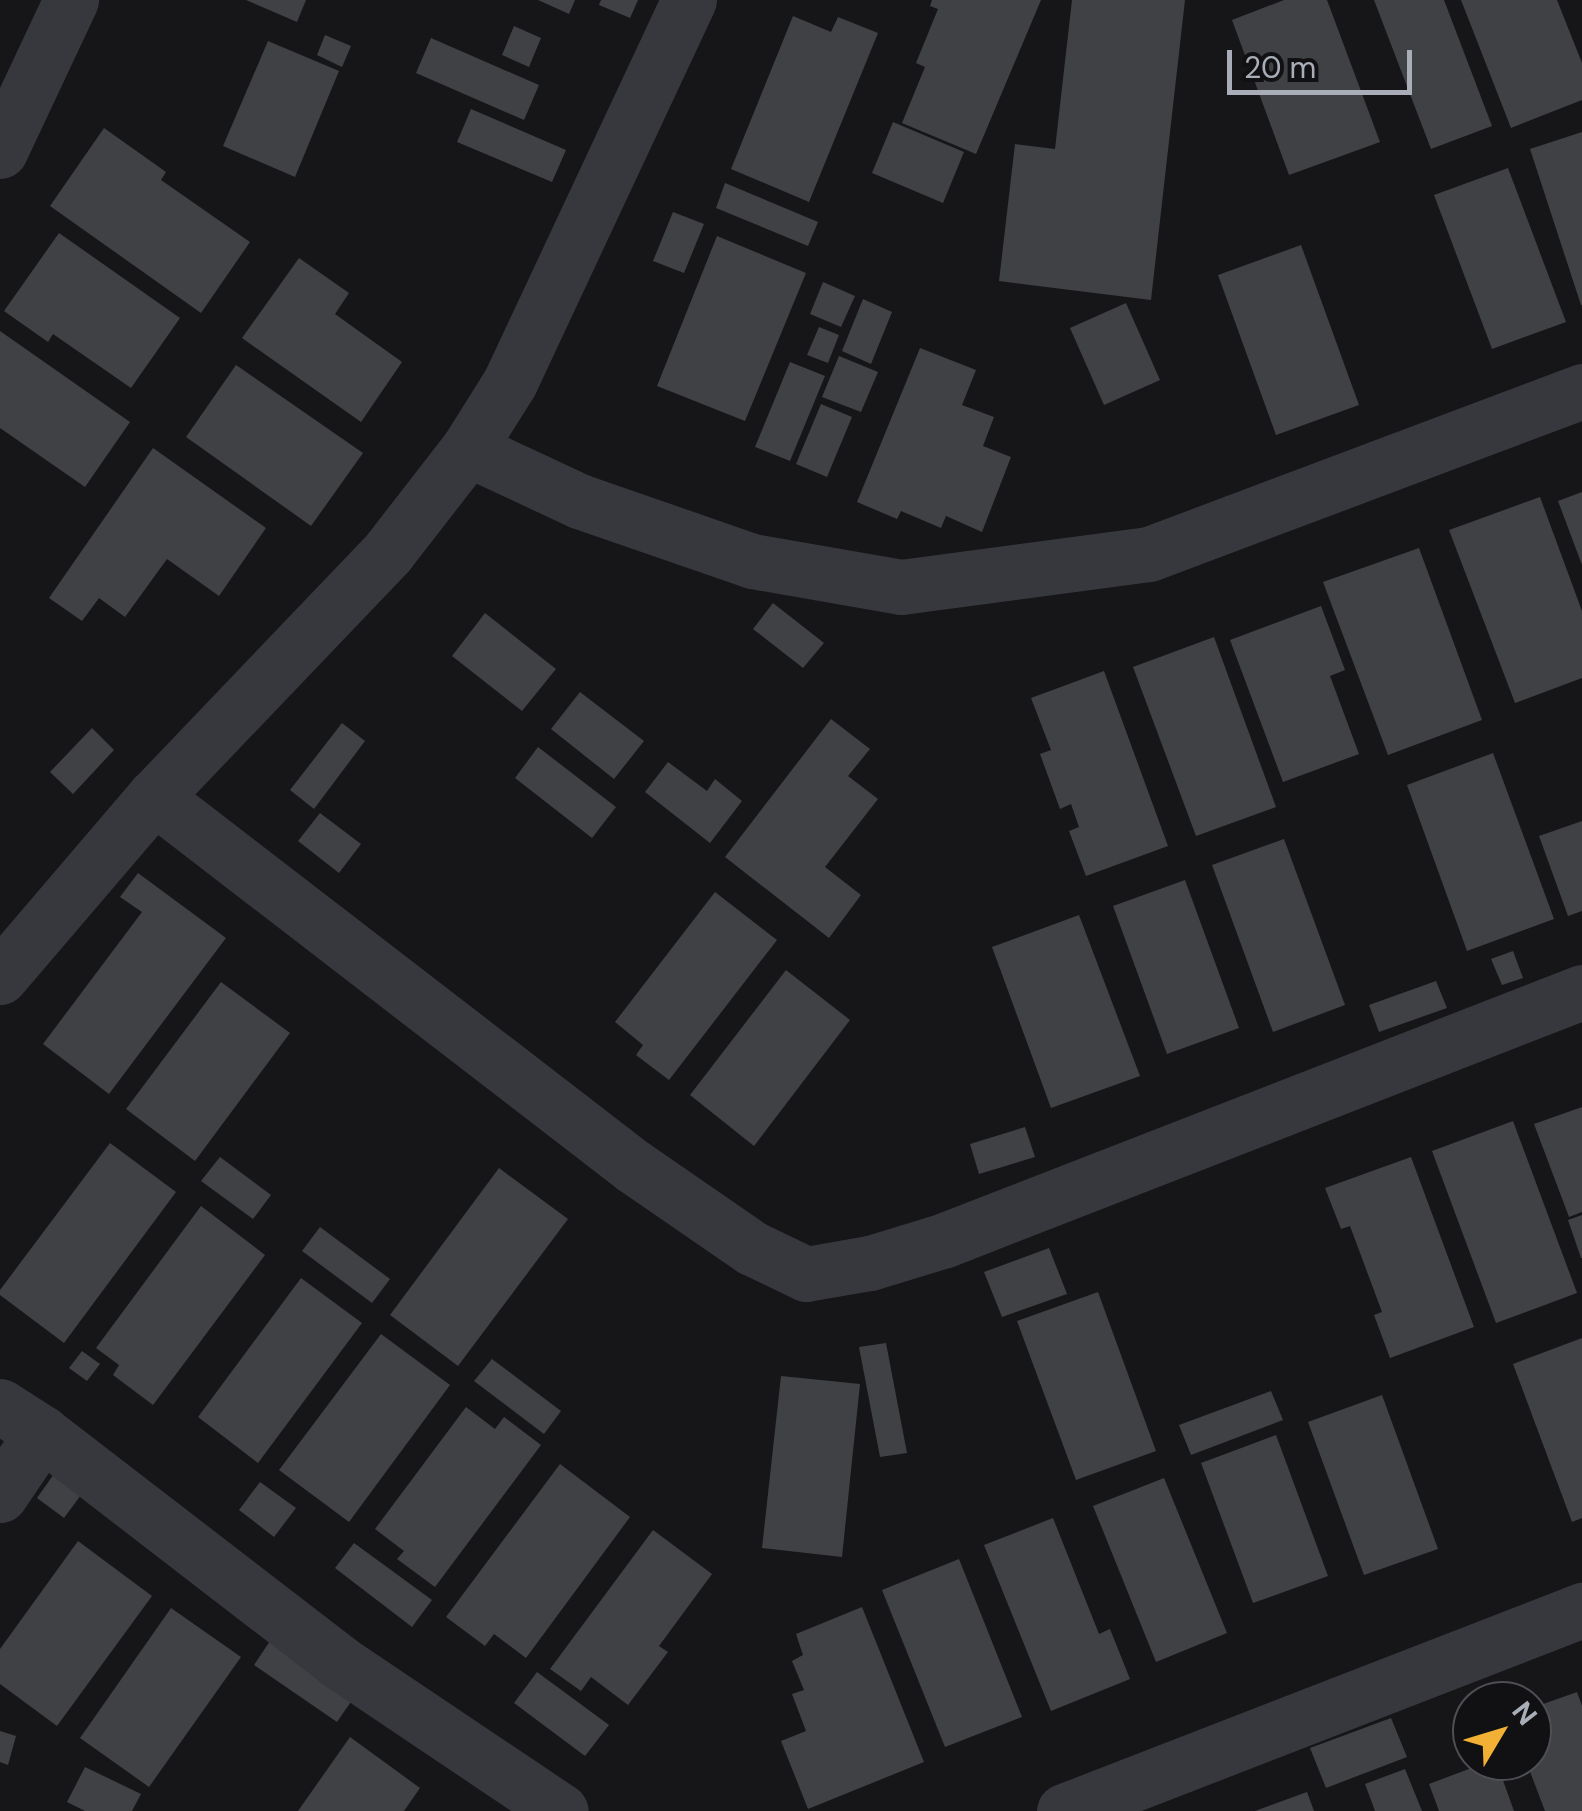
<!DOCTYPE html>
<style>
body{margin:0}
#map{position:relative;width:1582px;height:1811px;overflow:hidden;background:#161618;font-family:"DM Sans",sans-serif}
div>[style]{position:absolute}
.building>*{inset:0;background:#404145}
.minor>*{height:55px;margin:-27.5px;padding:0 27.5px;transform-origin:27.5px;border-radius:27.5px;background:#37383d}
span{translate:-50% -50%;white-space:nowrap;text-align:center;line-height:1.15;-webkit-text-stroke:9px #111113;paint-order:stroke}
.north{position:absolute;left:1452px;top:1681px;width:100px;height:100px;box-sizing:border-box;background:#111113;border:2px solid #4d4f55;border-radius:50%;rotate:52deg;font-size:28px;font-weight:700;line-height:40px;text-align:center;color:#a8adb8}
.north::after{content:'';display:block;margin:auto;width:35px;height:45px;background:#f2b134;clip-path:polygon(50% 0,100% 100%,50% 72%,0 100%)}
.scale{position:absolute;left:1227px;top:50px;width:185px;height:45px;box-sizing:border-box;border:5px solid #a8adb8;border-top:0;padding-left:12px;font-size:30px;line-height:35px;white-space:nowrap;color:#a8adb8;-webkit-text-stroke:8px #111113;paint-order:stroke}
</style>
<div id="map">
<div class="building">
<i style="clip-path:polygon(246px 0,306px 0,297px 22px)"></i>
<i style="clip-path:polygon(538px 0,575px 0,569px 14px)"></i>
<i style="clip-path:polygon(601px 0,638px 0,630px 18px,599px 5px)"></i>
<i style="clip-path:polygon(932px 0,1041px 0,976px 154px,902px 123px,925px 67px,916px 63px,938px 9px,930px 6px)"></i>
<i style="clip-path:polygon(1072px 0,1185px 0,1151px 300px,999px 281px,1015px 144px,1055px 149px)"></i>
<i style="clip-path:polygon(1284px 0,1327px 0,1380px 142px,1289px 175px,1232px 20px)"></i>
<i style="clip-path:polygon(1374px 0,1444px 0,1492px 126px,1431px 149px)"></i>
<i style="clip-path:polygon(1461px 0,1557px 0,1582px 63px,1582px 100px,1511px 128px)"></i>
<i style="clip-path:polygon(793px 16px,831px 32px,838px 17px,878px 33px,809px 202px,731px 169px)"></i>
<i style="clip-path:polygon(514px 26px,541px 38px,529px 67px,502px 55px)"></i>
<i style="clip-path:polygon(325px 35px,351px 46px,342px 67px,317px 55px)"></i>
<i style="clip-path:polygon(431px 38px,539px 85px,524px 120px,416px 73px)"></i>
<i style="clip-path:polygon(268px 41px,339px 71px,295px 177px,223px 146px)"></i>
<i style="clip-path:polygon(471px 109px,566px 150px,552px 182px,457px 142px)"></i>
<i style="clip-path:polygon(893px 122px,964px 152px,943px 203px,872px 173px)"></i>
<i style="clip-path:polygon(104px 128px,166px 172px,161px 180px,250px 242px,201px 313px,50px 206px)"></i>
<i style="clip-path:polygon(1582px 132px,1582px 305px,1581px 305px,1530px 149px)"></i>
<i style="clip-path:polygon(1508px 168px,1566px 322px,1492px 349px,1434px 195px)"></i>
<i style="clip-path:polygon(725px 183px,818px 222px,808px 246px,716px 208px)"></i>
<i style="clip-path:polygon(673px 212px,704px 224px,684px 273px,653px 261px)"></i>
<i style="clip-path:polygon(59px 233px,180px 318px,131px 388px,53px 334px,48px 342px,4px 311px)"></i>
<i style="clip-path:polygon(717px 236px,806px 273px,745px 421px,657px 386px)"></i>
<i style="clip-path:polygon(1301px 245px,1359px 405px,1276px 435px,1218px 275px)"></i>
<i style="clip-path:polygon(299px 258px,349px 293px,335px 314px,402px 362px,361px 422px,242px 338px)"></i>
<i style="clip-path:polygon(823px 282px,855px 296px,841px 327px,810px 314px)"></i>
<i style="clip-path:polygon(863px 299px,892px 312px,871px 364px,842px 351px)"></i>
<i style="clip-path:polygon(1126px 303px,1160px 380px,1104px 405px,1070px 328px)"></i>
<i style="clip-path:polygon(819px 327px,839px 335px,828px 363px,807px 355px)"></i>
<i style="clip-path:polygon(0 331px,130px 422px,85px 487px,0 428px)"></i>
<i style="clip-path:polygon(920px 348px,976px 370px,962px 405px,994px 417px,983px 446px,1011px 457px,982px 532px,946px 516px,941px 528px,901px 511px,897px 519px,857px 502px)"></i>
<i style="clip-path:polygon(839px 356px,878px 372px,861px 412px,822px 397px)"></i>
<i style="clip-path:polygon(790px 362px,825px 376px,790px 461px,755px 447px)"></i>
<i style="clip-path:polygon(236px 365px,363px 453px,311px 526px,186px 437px)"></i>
<i style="clip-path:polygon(821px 404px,852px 417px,827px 477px,796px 464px)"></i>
<i style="clip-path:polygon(153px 448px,266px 528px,219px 596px,167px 559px,125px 617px,99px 598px,82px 621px,49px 598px)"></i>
<i style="clip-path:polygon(1582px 492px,1582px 565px,1558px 501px)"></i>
<i style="clip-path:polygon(1540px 497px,1582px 611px,1582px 678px,1515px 703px,1449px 530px)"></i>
<i style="clip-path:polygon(1419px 548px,1482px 720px,1388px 755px,1323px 582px)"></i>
<i style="clip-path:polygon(773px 603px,824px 643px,803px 668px,753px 629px)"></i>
<i style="clip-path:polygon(1321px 606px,1345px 670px,1330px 676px,1359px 754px,1283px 782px,1230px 640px)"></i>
<i style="clip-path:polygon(485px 613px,556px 669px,522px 711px,452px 656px)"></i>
<i style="clip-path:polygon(1214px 637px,1276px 807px,1196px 836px,1133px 667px)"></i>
<i style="clip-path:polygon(1104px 671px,1168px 846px,1086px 876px,1069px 831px,1079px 827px,1071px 804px,1060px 809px,1040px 754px,1051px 750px,1031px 698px)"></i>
<i style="clip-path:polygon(580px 692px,644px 741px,614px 779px,551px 729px)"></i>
<i style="clip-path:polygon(831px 719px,870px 749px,848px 776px,878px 799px,825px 867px,861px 895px,829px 938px,725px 857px)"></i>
<i style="clip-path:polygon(342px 723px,365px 741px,314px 809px,290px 790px)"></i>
<i style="clip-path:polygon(92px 728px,114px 750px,73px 794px,50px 772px)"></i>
<i style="clip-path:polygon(538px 747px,616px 807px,592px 838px,515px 778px)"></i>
<i style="clip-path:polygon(1493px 753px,1554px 919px,1467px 951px,1407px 785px)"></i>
<i style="clip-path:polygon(668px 762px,707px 791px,715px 779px,742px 801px,710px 843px,645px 792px)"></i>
<i style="clip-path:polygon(320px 813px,361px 844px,339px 873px,298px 841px)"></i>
<i style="clip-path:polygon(1582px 821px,1582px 911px,1568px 916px,1539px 836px)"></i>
<i style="clip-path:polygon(1284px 839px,1345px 1005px,1273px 1032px,1212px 865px)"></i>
<i style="clip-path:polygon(138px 873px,226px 938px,109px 1094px,43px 1044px,142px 912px,120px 897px)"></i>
<i style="clip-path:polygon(1185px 880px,1239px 1028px,1167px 1054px,1113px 906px)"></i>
<i style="clip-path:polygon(715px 892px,777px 940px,669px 1080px,636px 1055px,643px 1045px,615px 1022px)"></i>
<i style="clip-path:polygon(1079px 915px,1140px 1076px,1051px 1108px,992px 947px)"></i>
<i style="clip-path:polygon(1513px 951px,1523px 978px,1502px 985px,1491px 959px)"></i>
<i style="clip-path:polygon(786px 970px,850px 1020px,754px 1146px,690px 1095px)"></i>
<i style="clip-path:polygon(1436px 981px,1447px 1008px,1379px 1032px,1369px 1005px)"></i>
<i style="clip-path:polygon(221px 982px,290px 1033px,195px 1161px,126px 1109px)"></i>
<i style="clip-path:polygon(1582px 1107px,1582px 1212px,1569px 1217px,1534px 1124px)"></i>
<i style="clip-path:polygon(1513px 1121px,1577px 1293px,1496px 1323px,1432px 1151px)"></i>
<i style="clip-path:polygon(1025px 1127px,1035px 1157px,979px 1174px,970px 1144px)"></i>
<i style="clip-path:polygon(110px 1143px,176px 1192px,64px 1343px,0 1295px,0 1290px)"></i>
<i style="clip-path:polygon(220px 1157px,271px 1195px,253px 1219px,201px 1181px)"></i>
<i style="clip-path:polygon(1411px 1157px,1474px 1327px,1390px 1358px,1374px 1315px,1382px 1312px,1350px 1226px,1341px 1229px,1325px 1188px)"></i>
<i style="clip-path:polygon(499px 1168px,568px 1219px,458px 1366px,390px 1315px)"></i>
<i style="clip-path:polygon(201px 1206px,265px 1255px,153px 1405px,113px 1375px,119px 1365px,96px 1348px)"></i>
<i style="clip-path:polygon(1582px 1215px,1582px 1258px,1581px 1258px,1568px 1220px)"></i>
<i style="clip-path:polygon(320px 1227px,390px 1279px,372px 1303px,302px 1251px)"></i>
<i style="clip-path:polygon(1049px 1248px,1067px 1294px,1002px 1317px,984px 1272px)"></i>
<i style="clip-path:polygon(301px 1278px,362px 1323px,258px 1463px,198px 1417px)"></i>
<i style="clip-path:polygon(1098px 1292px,1156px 1451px,1076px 1480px,1017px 1321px)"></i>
<i style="clip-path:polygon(381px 1334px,450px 1385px,349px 1522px,279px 1470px)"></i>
<i style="clip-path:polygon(1582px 1338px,1582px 1518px,1572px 1522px,1513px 1364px)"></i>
<i style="clip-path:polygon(886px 1343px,907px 1453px,880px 1457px,859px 1347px)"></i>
<i style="clip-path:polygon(82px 1351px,100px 1364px,87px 1381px,69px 1368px)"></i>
<i style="clip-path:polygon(492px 1359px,561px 1411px,544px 1434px,474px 1381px)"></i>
<i style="clip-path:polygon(781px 1376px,860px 1384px,842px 1557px,762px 1548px)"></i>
<i style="clip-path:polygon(1271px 1391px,1283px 1420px,1191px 1455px,1179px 1425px)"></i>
<i style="clip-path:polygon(1382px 1395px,1438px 1549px,1364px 1575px,1308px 1422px)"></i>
<i style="clip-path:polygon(466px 1407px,495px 1429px,504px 1417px,541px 1445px,435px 1587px,397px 1559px,404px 1551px,375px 1529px)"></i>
<i style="clip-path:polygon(1276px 1435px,1328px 1576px,1253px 1603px,1201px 1463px)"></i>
<i style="clip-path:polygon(560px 1464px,630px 1517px,526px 1658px,494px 1634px,485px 1646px,446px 1617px)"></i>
<i style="clip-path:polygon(54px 1474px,81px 1495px,64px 1518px,37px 1498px)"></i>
<i style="clip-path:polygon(1164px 1478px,1227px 1633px,1156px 1662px,1093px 1506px)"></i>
<i style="clip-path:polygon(260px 1482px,296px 1508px,274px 1537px,239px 1510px)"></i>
<i style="clip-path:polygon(1053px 1518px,1099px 1634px,1110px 1629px,1130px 1679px,1051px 1711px,984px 1545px)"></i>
<i style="clip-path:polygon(653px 1530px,712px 1574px,659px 1646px,668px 1652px,628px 1705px,591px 1677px,581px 1691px,550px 1669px)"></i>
<i style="clip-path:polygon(78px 1541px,152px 1596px,57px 1726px,0 1684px,0 1649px)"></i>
<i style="clip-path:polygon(354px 1543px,432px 1600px,412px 1627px,335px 1568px)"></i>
<i style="clip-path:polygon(959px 1559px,1022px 1717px,945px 1747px,882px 1590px)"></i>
<i style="clip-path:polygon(862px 1607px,924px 1762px,808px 1809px,781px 1741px,806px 1731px,792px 1694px,804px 1690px,792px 1661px,803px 1655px,796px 1634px)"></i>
<i style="clip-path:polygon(171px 1608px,241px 1657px,149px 1787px,80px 1738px)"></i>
<i style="clip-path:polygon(274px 1635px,357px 1693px,337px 1722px,254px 1665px)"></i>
<i style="clip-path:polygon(537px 1672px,609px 1725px,585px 1756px,514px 1703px)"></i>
<i style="clip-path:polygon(1577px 1692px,1582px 1706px,1582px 1811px,1545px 1811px,1526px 1761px,1532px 1761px,1532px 1708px)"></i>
<i style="clip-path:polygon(1391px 1718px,1407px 1757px,1326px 1788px,1310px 1748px)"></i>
<i style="clip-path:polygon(0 1731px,16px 1736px,8px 1765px,0 1762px)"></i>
<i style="clip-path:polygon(350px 1737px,420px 1788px,404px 1811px,298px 1811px)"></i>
<i style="clip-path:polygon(1490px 1761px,1496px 1761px,1514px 1811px,1439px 1811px,1429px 1784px)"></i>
<i style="clip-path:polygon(85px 1767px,141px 1794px,132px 1811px,85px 1811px,67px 1802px)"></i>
<i style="clip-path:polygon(1405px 1769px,1422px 1811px,1375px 1811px,1365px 1784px)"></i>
<i style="clip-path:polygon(1307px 1792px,1314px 1811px,1255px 1811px)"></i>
</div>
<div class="minor">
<i style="left:0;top:151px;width:167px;rotate:-64.8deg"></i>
<i style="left:468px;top:449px;width:123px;rotate:25.1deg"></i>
<i style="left:579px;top:501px;width:183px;rotate:19.1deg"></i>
<i style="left:752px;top:561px;width:151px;rotate:9.9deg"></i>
<i style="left:901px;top:587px;width:250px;rotate:-7.6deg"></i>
<i style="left:1149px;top:554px;width:463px;rotate:-20.6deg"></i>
<i style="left:154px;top:797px;width:605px;rotate:37.61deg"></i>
<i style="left:633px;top:1166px;width:145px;rotate:34.6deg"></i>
<i style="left:752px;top:1248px;width:60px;rotate:25.7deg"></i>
<i style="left:806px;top:1274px;width:65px;rotate:-9.8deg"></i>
<i style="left:870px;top:1263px;width:78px;rotate:-17deg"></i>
<i style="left:945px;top:1240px;width:684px;rotate:-21.27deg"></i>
<i style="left:0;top:977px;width:237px;rotate:-49.5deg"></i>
<i style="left:154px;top:797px;width:339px;rotate:-46.3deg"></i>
<i style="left:388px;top:552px;width:130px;rotate:-52.2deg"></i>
<i style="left:468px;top:449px;width:79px;rotate:-57.9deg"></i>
<i style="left:510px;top:382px;width:422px;rotate:-64.9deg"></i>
<i style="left:0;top:1406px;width:50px;rotate:32.7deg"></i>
<i style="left:42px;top:1433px;width:375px;rotate:37.6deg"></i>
<i style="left:339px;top:1662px;width:267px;rotate:33.9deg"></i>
<i style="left:0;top:1495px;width:75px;rotate:-55.9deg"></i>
<i style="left:1064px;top:1811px;width:556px;rotate:-21.21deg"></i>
</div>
<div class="north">N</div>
<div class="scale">20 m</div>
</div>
